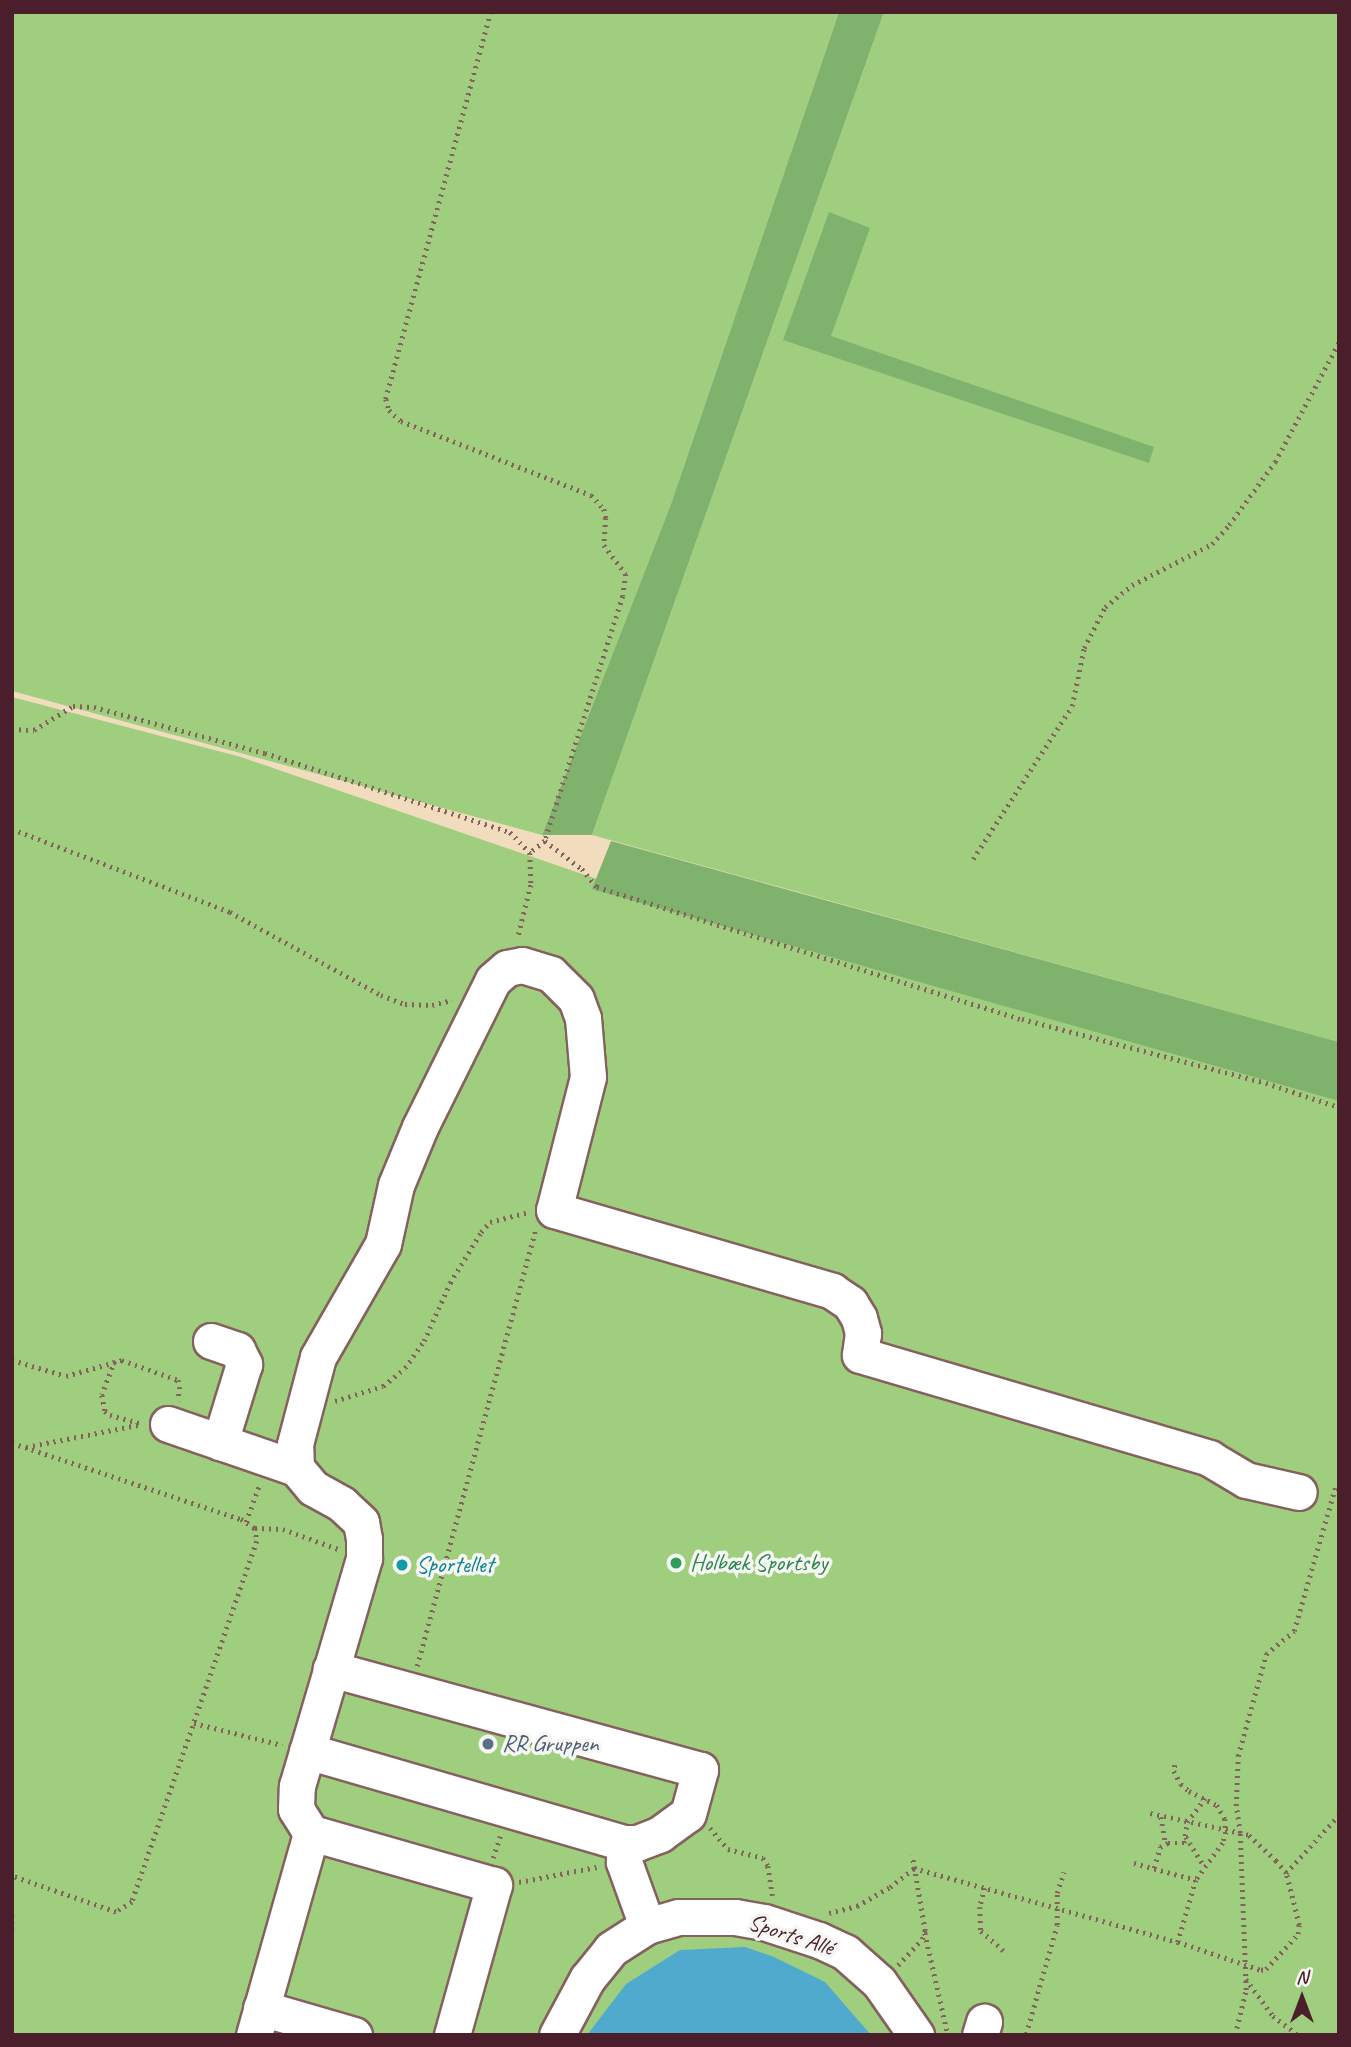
<!DOCTYPE html>
<meta charset="utf-8">
<style>
body{margin:0}
#map{position:relative;width:1351px;height:2047px;overflow:hidden;background:#f2dcbe;font-family:Caveat,sans-serif}
div>[style]{position:absolute}
.green>*{inset:0;background:#9fcf7e}
.forest>*{inset:0;background:#7fb26d}
.water>*{inset:0;background:#50aace}
.path>*{height:4.5px;margin-top:-2.25px;transform-origin:0;background:repeating-linear-gradient(90deg,#85615e 0 2px,transparent 0 7px)}
.roads{filter:drop-shadow(2px 0 #85615e) drop-shadow(-2px 0 #85615e) drop-shadow(0 2px #85615e) drop-shadow(0 -2px #85615e)}
.minor>*{height:35px;margin:-17.5px;padding:0 17.5px;transform-origin:17.5px;border-radius:17.5px;background:#fff}
.dots>*{width:19px;height:19px;translate:-50% -50%;box-sizing:border-box;border:4px solid #f6f6f2;border-radius:50%}
span{translate:-50% -50%;white-space:nowrap;text-align:center;line-height:1.15;-webkit-text-stroke:7px #f6f6f2;paint-order:stroke}
.leisure-label{font-size:24px;color:#27864d}
.left{translate:0 -50%;text-align:left}
.culture-label{font-size:24px;color:#0d838f}
.service-label{font-size:24px;color:#4e5e75}
.street-label{font-size:24px;color:#4a1f2b}
.frame{position:absolute;inset:0;border:14px solid #4a1f2b;pointer-events:none}
.north{position:absolute;left:1267px;top:1963px;width:70px;height:70px;-webkit-text-stroke:5px #f6f6f2;paint-order:stroke;rotate:0deg;font-size:19px;font-weight:700;line-height:28px;text-align:center;color:#4a1f2b}
.north::after{content:'';display:block;margin:auto;width:24px;height:32px;background:#4a1f2b;clip-path:polygon(50% 0,100% 100%,50% 72%,0 100%)}
</style>
<div id="map">
<div class="green">
<i style="clip-path:polygon(12px 12px,839px 12px,671px 504px,542px 835px,12px 691px)"></i>
<i style="clip-path:polygon(884px 12px,1339px 12px,1339px 1042px,592px 835px)"></i>
<i style="clip-path:polygon(12px 697px,241px 757px,594px 878px,1339px 1092px,1339px 2035px,12px 2035px)"></i>
</div>
<div class="forest">
<i style="clip-path:polygon(839px 12px,884px 12px,592px 835px,542px 835px,671px 504px)"></i>
<i style="clip-path:polygon(829px 212px,870px 228px,831px 336px,1154px 447px,1149px 463px,783px 340px)"></i>
<i style="clip-path:polygon(611px 841px,1339px 1042px,1339px 1101px,592px 889px)"></i>
</div>
<div class="water">
<i style="clip-path:polygon(745px 1947px,774px 1957px,825px 1982px,871px 2035px,587px 2035px,626px 1984px,680px 1950px)"></i>
</div>
<div class="path">
<i style="left:491px;top:12px;width:401px;rotate:105.2deg"></i>
<i style="left:386px;top:399px;width:11px;rotate:75deg"></i>
<i style="left:389px;top:410px;width:16px;rotate:43deg"></i>
<i style="left:401px;top:421px;width:204px;rotate:21.3deg"></i>
<i style="left:591px;top:495px;width:19px;rotate:47deg"></i>
<i style="left:604px;top:509px;width:9px;rotate:77deg"></i>
<i style="left:606px;top:518px;width:27px;rotate:94deg"></i>
<i style="left:604px;top:545px;width:36px;rotate:53deg"></i>
<i style="left:626px;top:574px;width:22px;rotate:98deg"></i>
<i style="left:623px;top:596px;width:257px;rotate:107.7deg"></i>
<i style="left:545px;top:841px;width:19px;rotate:141deg"></i>
<i style="left:12px;top:729px;width:22px;rotate:3deg"></i>
<i style="left:34px;top:730px;width:46px;rotate:-31.6deg"></i>
<i style="left:73px;top:706px;width:21px;rotate:3deg"></i>
<i style="left:94px;top:707px;width:177px;rotate:15.1deg"></i>
<i style="left:265px;top:753px;width:257px;rotate:17.9deg"></i>
<i style="left:510px;top:832px;width:29px;rotate:46deg"></i>
<i style="left:530px;top:853px;width:32px;rotate:88deg"></i>
<i style="left:531px;top:885px;width:54px;rotate:104deg"></i>
<i style="left:12px;top:829px;width:233px;rotate:20.8deg"></i>
<i style="left:230px;top:912px;width:172px;rotate:28.8deg"></i>
<i style="left:381px;top:995px;width:26px;rotate:21deg"></i>
<i style="left:405px;top:1004px;width:27px;rotate:2deg"></i>
<i style="left:432px;top:1005px;width:21px;rotate:-14deg"></i>
<i style="left:545px;top:841px;width:46px;rotate:37.1deg"></i>
<i style="left:582px;top:869px;width:23px;rotate:50deg"></i>
<i style="left:597px;top:887px;width:445px;rotate:17.3deg"></i>
<i style="left:1022px;top:1019px;width:252px;rotate:14.7deg"></i>
<i style="left:1266px;top:1083px;width:77px;rotate:18.2deg"></i>
<i style="left:973px;top:859px;width:182px;rotate:-57.1deg"></i>
<i style="left:1072px;top:706px;width:59px;rotate:-78.3deg"></i>
<i style="left:1084px;top:648px;width:46px;rotate:-62.9deg"></i>
<i style="left:1105px;top:607px;width:35px;rotate:-39deg"></i>
<i style="left:1132px;top:585px;width:90px;rotate:-27.1deg"></i>
<i style="left:1212px;top:544px;width:25px;rotate:-48deg"></i>
<i style="left:1229px;top:525px;width:78px;rotate:-53.9deg"></i>
<i style="left:1275px;top:462px;width:136px;rotate:-61.9deg"></i>
<i style="left:12px;top:1360px;width:56px;rotate:16.5deg"></i>
<i style="left:66px;top:1376px;width:58px;rotate:-15.9deg"></i>
<i style="left:122px;top:1360px;width:59px;rotate:19.7deg"></i>
<i style="left:178px;top:1380px;width:7px;rotate:74deg"></i>
<i style="left:180px;top:1387px;width:14px;rotate:98deg"></i>
<i style="left:115px;top:1361px;width:36px;rotate:111deg"></i>
<i style="left:102px;top:1395px;width:16px;rotate:79deg"></i>
<i style="left:105px;top:1411px;width:6px;rotate:39deg"></i>
<i style="left:110px;top:1415px;width:34px;rotate:15deg"></i>
<i style="left:335px;top:1401px;width:50px;rotate:-17.4deg"></i>
<i style="left:383px;top:1386px;width:28px;rotate:-39deg"></i>
<i style="left:405px;top:1368px;width:33px;rotate:-55deg"></i>
<i style="left:424px;top:1341px;width:64px;rotate:-65.9deg"></i>
<i style="left:450px;top:1283px;width:60px;rotate:-58.7deg"></i>
<i style="left:481px;top:1232px;width:13px;rotate:-48deg"></i>
<i style="left:490px;top:1222px;width:40px;rotate:-14.4deg"></i>
<i style="left:12px;top:1443px;width:241px;rotate:18.4deg"></i>
<i style="left:241px;top:1519px;width:17px;rotate:33deg"></i>
<i style="left:255px;top:1528px;width:13px;rotate:81deg"></i>
<i style="left:257px;top:1541px;width:382px;rotate:109.1deg"></i>
<i style="left:132px;top:1902px;width:19px;rotate:148deg"></i>
<i style="left:116px;top:1912px;width:110px;rotate:-160.9deg"></i>
<i style="left:26px;top:1447px;width:114px;rotate:-11.1deg"></i>
<i style="left:246px;top:1522px;width:41px;rotate:-70.3deg"></i>
<i style="left:255px;top:1528px;width:28px;rotate:2deg"></i>
<i style="left:283px;top:1529px;width:59px;rotate:20deg"></i>
<i style="left:417px;top:1666px;width:453px;rotate:-74.8deg"></i>
<i style="left:194px;top:1723px;width:91px;rotate:14deg"></i>
<i style="left:1175px;top:1765px;width:6px;rotate:99deg"></i>
<i style="left:1174px;top:1771px;width:15px;rotate:62deg"></i>
<i style="left:1181px;top:1784px;width:11px;rotate:41deg"></i>
<i style="left:1189px;top:1791px;width:31px;rotate:27deg"></i>
<i style="left:1217px;top:1805px;width:16px;rotate:60deg"></i>
<i style="left:1225px;top:1819px;width:13px;rotate:86deg"></i>
<i style="left:1226px;top:1832px;width:11px;rotate:105deg"></i>
<i style="left:1223px;top:1843px;width:46px;rotate:126.1deg"></i>
<i style="left:1196px;top:1880px;width:65px;rotate:106.2deg"></i>
<i style="left:1161px;top:1817px;width:27px;rotate:80deg"></i>
<i style="left:710px;top:1828px;width:28px;rotate:49deg"></i>
<i style="left:728px;top:1849px;width:36px;rotate:14deg"></i>
<i style="left:763px;top:1858px;width:9px;rotate:58deg"></i>
<i style="left:768px;top:1866px;width:30px;rotate:81deg"></i>
<i style="left:1186px;top:1837px;width:34px;rotate:58deg"></i>
<i style="left:493px;top:1858px;width:23px;rotate:-72deg"></i>
<i style="left:1134px;top:1863px;width:64px;rotate:15.3deg"></i>
<i style="left:1154px;top:1868px;width:22px;rotate:-74deg"></i>
<i style="left:1160px;top:1847px;width:9px;rotate:-27deg"></i>
<i style="left:1168px;top:1843px;width:16px"></i>
<i style="left:1184px;top:1843px;width:21px;rotate:-82deg"></i>
<i style="left:1187px;top:1822px;width:30px;rotate:-53deg"></i>
<i style="left:1286px;top:1873px;width:79px;rotate:-47.6deg"></i>
<i style="left:519px;top:1882px;width:79px;rotate:-10.9deg"></i>
<i style="left:985px;top:1888px;width:20px;rotate:105deg"></i>
<i style="left:980px;top:1907px;width:24px;rotate:88deg"></i>
<i style="left:981px;top:1931px;width:30px;rotate:41deg"></i>
<i style="left:829px;top:1913px;width:29px;rotate:-14deg"></i>
<i style="left:857px;top:1906px;width:38px;rotate:-30deg"></i>
<i style="left:890px;top:1887px;width:31px;rotate:-38deg"></i>
<i style="left:914px;top:1868px;width:274px;rotate:15.7deg"></i>
<i style="left:1178px;top:1942px;width:88px;rotate:18.6deg"></i>
<i style="left:1261px;top:1970px;width:5px;rotate:-11deg"></i>
<i style="left:1266px;top:1969px;width:47px;rotate:-47.6deg"></i>
<i style="left:1298px;top:1934px;width:9px;rotate:-84deg"></i>
<i style="left:1299px;top:1925px;width:54px;rotate:-104deg"></i>
<i style="left:1286px;top:1873px;width:16px;rotate:-130deg"></i>
<i style="left:1276px;top:1861px;width:38px;rotate:-137deg"></i>
<i style="left:1248px;top:1835px;width:102px;rotate:-167.6deg"></i>
<i style="left:12px;top:1915px;width:20px;rotate:90deg"></i>
<i style="left:925px;top:1933px;width:105px;rotate:77.3deg"></i>
<i style="left:898px;top:1965px;width:35px;rotate:-47deg"></i>
<i style="left:922px;top:1939px;width:9px;rotate:-69deg"></i>
<i style="left:925px;top:1931px;width:77px;rotate:-99.7deg"></i>
<i style="left:1246px;top:1979px;width:46px;rotate:53.9deg"></i>
<i style="left:1273px;top:2016px;width:31px;rotate:37deg"></i>
<i style="left:1026px;top:2034px;width:113px;rotate:-74.1deg"></i>
<i style="left:1057px;top:1925px;width:32px;rotate:-90deg"></i>
<i style="left:1057px;top:1893px;width:22px;rotate:-72deg"></i>
<i style="left:1235px;top:2035px;width:46px;rotate:-76.3deg"></i>
<i style="left:1246px;top:1990px;width:157px;rotate:-92.2deg"></i>
<i style="left:1240px;top:1833px;width:27px;rotate:-98deg"></i>
<i style="left:1236px;top:1806px;width:50px;rotate:-87.7deg"></i>
<i style="left:1238px;top:1756px;width:106px;rotate:-74.6deg"></i>
<i style="left:1266px;top:1654px;width:36px;rotate:-39deg"></i>
<i style="left:1294px;top:1631px;width:149px;rotate:-74deg"></i>
</div>
<div class="roads">
<div class="minor">
<i style="left:211px;top:1341px;width:28px;rotate:19deg"></i>
<i style="left:237px;top:1350px;width:16px;rotate:63deg"></i>
<i style="left:244px;top:1364px;width:82px;rotate:107.1deg"></i>
<i style="left:168px;top:1424px;width:135px;rotate:19deg"></i>
<i style="left:307px;top:1751px;width:330px;rotate:16.2deg"></i>
<i style="left:624px;top:1843px;width:13px"></i>
<i style="left:637px;top:1843px;width:25px;rotate:-21deg"></i>
<i style="left:660px;top:1834px;width:34px;rotate:-36deg"></i>
<i style="left:688px;top:1814px;width:46px;rotate:-74.7deg"></i>
<i style="left:700px;top:1770px;width:383px;rotate:-164.7deg"></i>
<i style="left:624px;top:1843px;width:19px;rotate:90deg"></i>
<i style="left:624px;top:1862px;width:68px;rotate:70.2deg"></i>
<i style="left:261px;top:2008px;width:97px;rotate:16.2deg"></i>
<i style="left:254px;top:2035px;width:210px;rotate:-74.2deg"></i>
<i style="left:452px;top:2035px;width:156px;rotate:-74.4deg"></i>
<i style="left:494px;top:1885px;width:190px;rotate:-164.1deg"></i>
<i style="left:311px;top:1833px;width:28px;rotate:-122deg"></i>
<i style="left:296px;top:1809px;width:23px;rotate:-88deg"></i>
<i style="left:297px;top:1786px;width:238px;rotate:-73.6deg"></i>
<i style="left:364px;top:1558px;width:19px;rotate:-90deg"></i>
<i style="left:364px;top:1539px;width:17px;rotate:-100deg"></i>
<i style="left:361px;top:1522px;width:26px;rotate:-137deg"></i>
<i style="left:342px;top:1504px;width:33px;rotate:-151deg"></i>
<i style="left:313px;top:1488px;width:26px;rotate:-130deg"></i>
<i style="left:296px;top:1468px;width:24px;rotate:-92deg"></i>
<i style="left:295px;top:1444px;width:90px;rotate:-75.2deg"></i>
<i style="left:318px;top:1357px;width:130px;rotate:-60.1deg"></i>
<i style="left:383px;top:1244px;width:60px;rotate:-77.6deg"></i>
<i style="left:396px;top:1185px;width:63px;rotate:-67.5deg"></i>
<i style="left:420px;top:1127px;width:164px;rotate:-63.6deg"></i>
<i style="left:493px;top:980px;width:18px;rotate:-41deg"></i>
<i style="left:507px;top:968px;width:15px;rotate:-11deg"></i>
<i style="left:522px;top:965px;width:30px;rotate:17deg"></i>
<i style="left:551px;top:974px;width:35px;rotate:45deg"></i>
<i style="left:576px;top:999px;width:20px;rotate:70deg"></i>
<i style="left:583px;top:1018px;width:59px;rotate:85.2deg"></i>
<i style="left:588px;top:1077px;width:137px;rotate:104.3deg"></i>
<i style="left:554px;top:1210px;width:290px;rotate:16.2deg"></i>
<i style="left:832px;top:1291px;width:22px;rotate:34deg"></i>
<i style="left:850px;top:1303px;width:17px;rotate:59deg"></i>
<i style="left:859px;top:1318px;width:16px;rotate:75deg"></i>
<i style="left:863px;top:1333px;width:22px;rotate:98deg"></i>
<i style="left:860px;top:1355px;width:364px;rotate:16.4deg"></i>
<i style="left:1209px;top:1458px;width:43px;rotate:30.7deg"></i>
<i style="left:1246px;top:1480px;width:54px;rotate:12.8deg"></i>
<i style="left:557px;top:2035px;width:64px;rotate:-61.8deg"></i>
<i style="left:587px;top:1979px;width:38px;rotate:-51deg"></i>
<i style="left:611px;top:1949px;width:43px;rotate:-32.6deg"></i>
<i style="left:647px;top:1926px;width:33px;rotate:-16deg"></i>
<i style="left:679px;top:1917px;width:56px"></i>
<i style="left:735px;top:1917px;width:29px;rotate:10deg"></i>
<i style="left:764px;top:1922px;width:58px;rotate:18.1deg"></i>
<i style="left:819px;top:1940px;width:29px;rotate:25deg"></i>
<i style="left:845px;top:1952px;width:45px;rotate:41.4deg"></i>
<i style="left:879px;top:1982px;width:65px;rotate:55.1deg"></i>
<i style="left:980px;top:2035px;width:14px;rotate:-73deg"></i>
</div>
</div>
<div class="dots">
<i style="left:676px;top:1563px;background:#2e9e5b"></i>
<i style="left:402px;top:1565px;background:#0f9aa8"></i>
<i style="left:488px;top:1744px;background:#5c6f8a"></i>
</div>
<div class="leisure-label">
<span class="left" style="left:690px;top:1563px">Holbæk Sportsby</span>
</div>
<div class="culture-label">
<span class="left" style="left:416px;top:1565px">Sportellet</span>
</div>
<div class="service-label">
<span class="left" style="left:502px;top:1744px">RR Gruppen</span>
</div>
<div class="street-label">
<span style="left:791px;top:1935px;rotate:18deg">Sports Allé</span>
</div>
<div class="frame"></div>
<div class="north">N</div>
</div>
